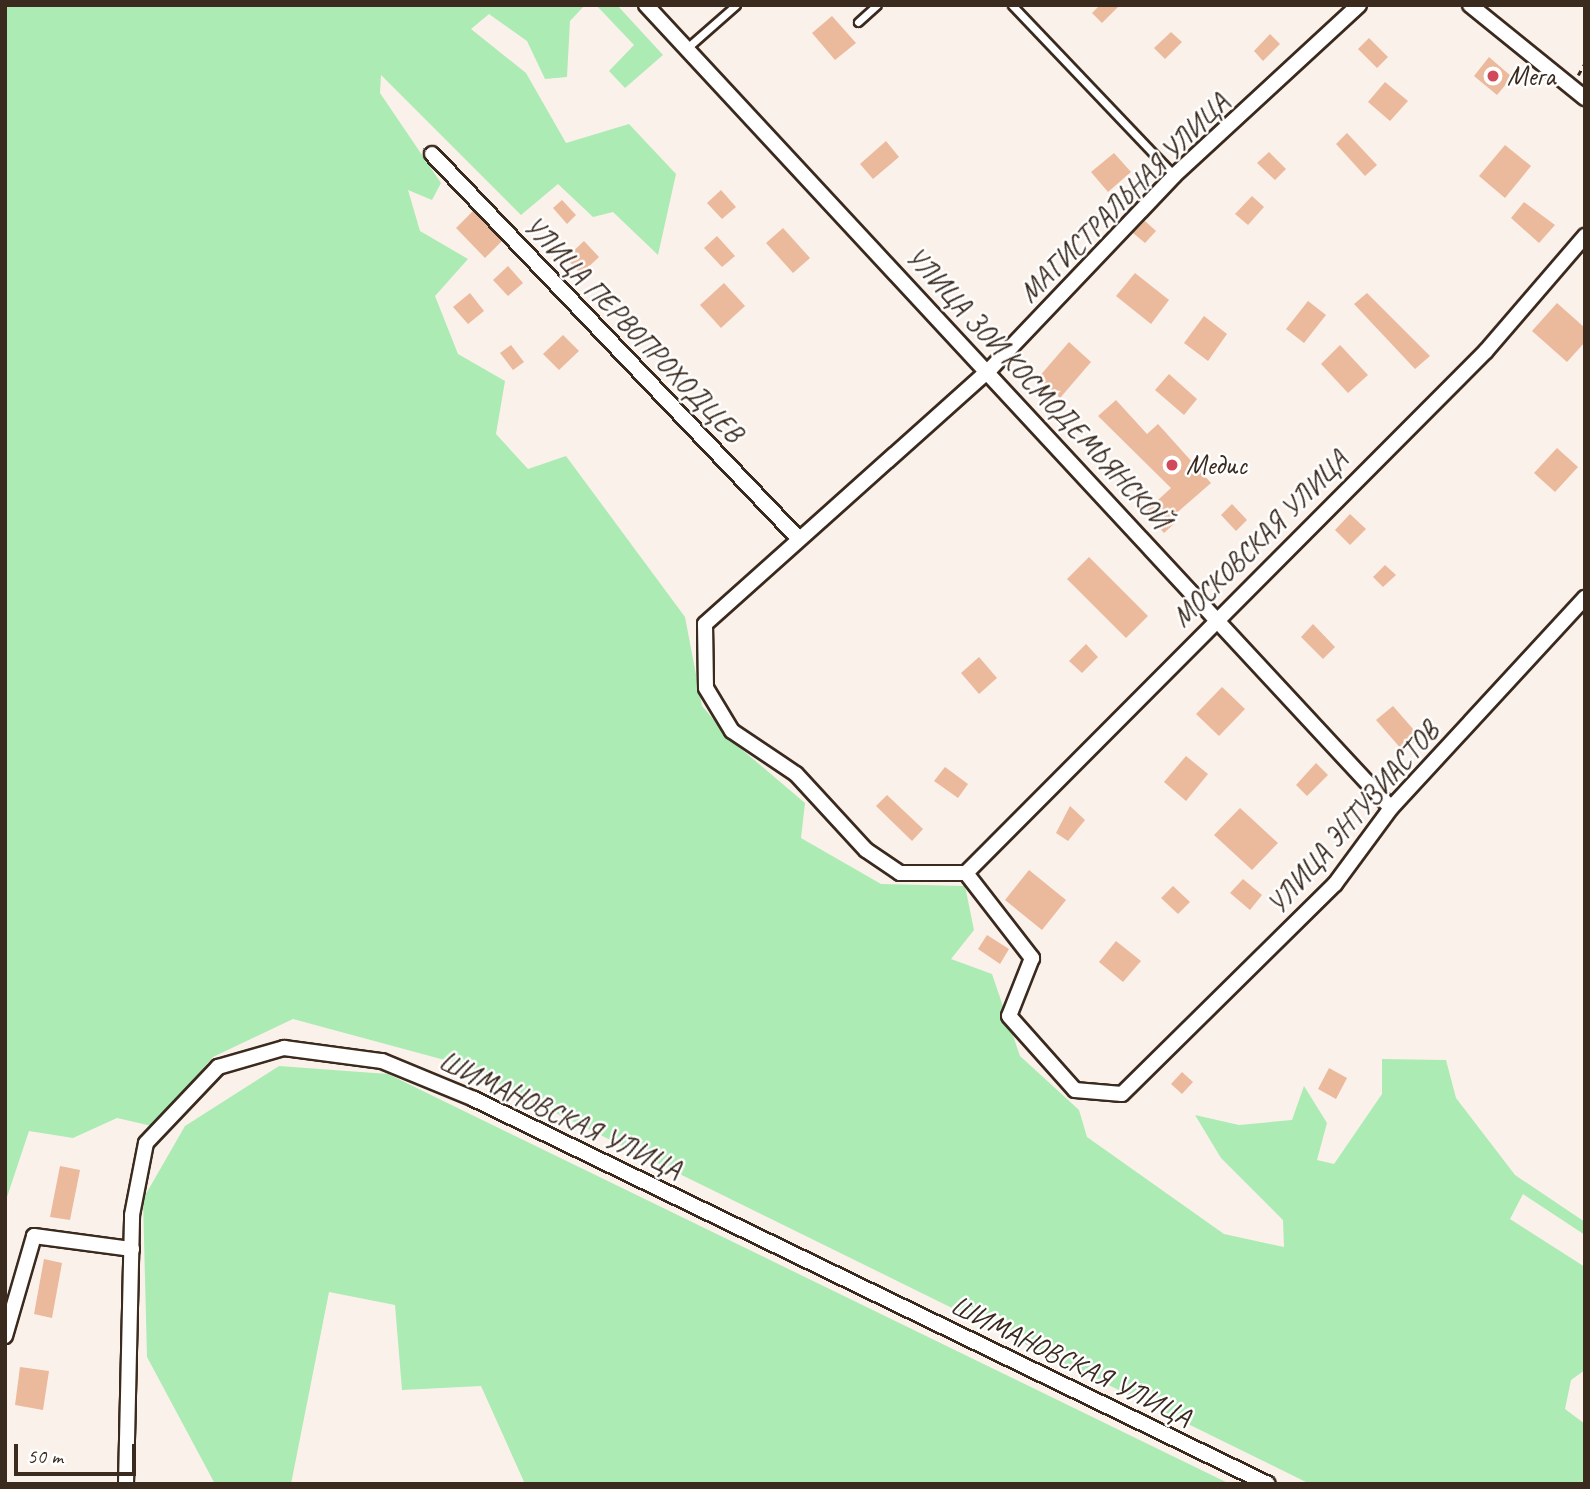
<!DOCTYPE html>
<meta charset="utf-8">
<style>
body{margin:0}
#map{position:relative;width:1590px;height:1489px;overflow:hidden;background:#fbf1eb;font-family:Caveat,sans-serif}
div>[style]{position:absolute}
.green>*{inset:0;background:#acebb3}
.building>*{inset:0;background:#ebb99c}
.path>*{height:2.5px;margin-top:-1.25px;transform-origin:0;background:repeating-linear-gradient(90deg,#3b2a1e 0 5px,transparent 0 10px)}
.roads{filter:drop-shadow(2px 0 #3b2a1e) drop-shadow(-2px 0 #3b2a1e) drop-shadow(0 2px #3b2a1e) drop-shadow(0 -2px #3b2a1e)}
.service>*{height:7px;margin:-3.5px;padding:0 3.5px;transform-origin:3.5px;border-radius:3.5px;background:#fff}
.minor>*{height:14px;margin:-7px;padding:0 7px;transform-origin:7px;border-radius:7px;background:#fff}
.dots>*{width:19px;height:19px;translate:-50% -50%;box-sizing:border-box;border:4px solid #fff;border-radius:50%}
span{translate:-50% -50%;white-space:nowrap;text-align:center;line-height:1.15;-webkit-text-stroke:5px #fff;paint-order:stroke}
.poi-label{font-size:28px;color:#3b2a1e}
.left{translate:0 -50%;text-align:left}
.street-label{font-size:28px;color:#3b2a1e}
.frame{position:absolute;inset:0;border:7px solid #3b2a1e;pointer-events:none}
.scale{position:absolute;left:14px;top:1444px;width:122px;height:32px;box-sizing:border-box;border:4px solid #3b2a1e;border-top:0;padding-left:9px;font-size:21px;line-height:24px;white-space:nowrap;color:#3b2a1e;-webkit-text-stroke:5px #fff;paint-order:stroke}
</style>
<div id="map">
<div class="green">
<i style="clip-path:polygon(5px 5px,585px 5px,570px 21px,567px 77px,545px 79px,527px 41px,489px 14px,471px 29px,526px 73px,566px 143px,629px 124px,676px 174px,658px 255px,613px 212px,593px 217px,558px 184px,521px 215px,381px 75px,380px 93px,441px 183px,432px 200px,408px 190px,420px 231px,468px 259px,435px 296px,458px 354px,505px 381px,496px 434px,528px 469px,566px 456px,685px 617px,702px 706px,733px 742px,805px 803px,801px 838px,881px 884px,965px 886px,974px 930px,951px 959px,992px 974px,1020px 1056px,1079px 1110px,1087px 1137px,1224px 1234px,1284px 1247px,1283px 1220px,1221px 1158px,1195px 1115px,1239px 1125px,1292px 1120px,1304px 1086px,1327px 1123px,1317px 1160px,1334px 1164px,1382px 1094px,1382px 1059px,1446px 1060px,1456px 1098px,1515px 1175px,1585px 1222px,1585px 1235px,1523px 1194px,1510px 1219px,1585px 1267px,1585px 1370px,1571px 1380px,1565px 1409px,1585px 1424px,1585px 1484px,1310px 1484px,452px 1062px,293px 1019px,213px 1057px,152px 1126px,117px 1118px,73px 1138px,29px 1131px,5px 1203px)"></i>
<i style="clip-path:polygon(596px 5px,617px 5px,663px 55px,625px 88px,609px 71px,634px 45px)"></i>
<i style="clip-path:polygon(279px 1066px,388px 1074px,1230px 1484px,525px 1484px,481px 1386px,402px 1390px,395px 1305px,329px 1292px,291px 1484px,215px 1484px,147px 1357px,143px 1199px,185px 1126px)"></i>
</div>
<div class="building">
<i style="clip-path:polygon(1100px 5px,1120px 5px,1102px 23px,1092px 13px)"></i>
<i style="clip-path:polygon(832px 16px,856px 43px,835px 60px,812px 33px)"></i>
<i style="clip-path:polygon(1171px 32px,1182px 42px,1165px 59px,1154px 48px)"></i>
<i style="clip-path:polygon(1270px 34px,1280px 44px,1263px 61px,1254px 51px)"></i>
<i style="clip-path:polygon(1369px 38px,1388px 57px,1377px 68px,1358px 49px)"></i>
<i style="clip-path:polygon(1489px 57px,1512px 77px,1497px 95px,1474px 76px)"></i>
<i style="clip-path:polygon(1385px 82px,1408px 101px,1390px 121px,1368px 102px)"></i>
<i style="clip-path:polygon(1347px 133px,1377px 165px,1365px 176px,1336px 144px)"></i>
<i style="clip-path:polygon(886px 141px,899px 157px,873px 179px,860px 164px)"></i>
<i style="clip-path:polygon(1505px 145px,1531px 166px,1505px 198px,1479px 176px)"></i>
<i style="clip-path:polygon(1269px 152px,1286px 169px,1275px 180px,1257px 163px)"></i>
<i style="clip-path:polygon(1114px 153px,1131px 172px,1108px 192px,1091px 172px)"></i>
<i style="clip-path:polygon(721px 190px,736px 207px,722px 219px,707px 203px)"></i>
<i style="clip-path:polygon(1252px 196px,1264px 207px,1248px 225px,1235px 214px)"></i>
<i style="clip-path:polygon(562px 200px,576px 215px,567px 224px,553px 208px)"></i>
<i style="clip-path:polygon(1524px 202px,1555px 225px,1539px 243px,1511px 218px)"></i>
<i style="clip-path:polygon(473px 211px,502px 241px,485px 258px,456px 228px)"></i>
<i style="clip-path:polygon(1145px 221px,1156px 231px,1145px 243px,1133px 233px)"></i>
<i style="clip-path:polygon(783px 228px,810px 258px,793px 273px,766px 243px)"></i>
<i style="clip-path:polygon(717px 236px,735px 256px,722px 267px,704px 248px)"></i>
<i style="clip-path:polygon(584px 241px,599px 257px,581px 274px,566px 258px)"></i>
<i style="clip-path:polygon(508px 266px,523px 283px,508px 296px,493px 280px)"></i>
<i style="clip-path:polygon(1135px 273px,1169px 300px,1151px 324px,1116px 296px)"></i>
<i style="clip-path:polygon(724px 283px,745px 306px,721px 328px,700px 305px)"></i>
<i style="clip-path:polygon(470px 293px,484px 311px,468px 324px,453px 307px)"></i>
<i style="clip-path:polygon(1367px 293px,1430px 356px,1415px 369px,1354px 304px)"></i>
<i style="clip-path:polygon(1308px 301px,1326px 315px,1304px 343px,1286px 329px)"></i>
<i style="clip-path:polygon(1557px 303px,1585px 328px,1585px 342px,1567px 362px,1532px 331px)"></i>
<i style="clip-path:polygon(1204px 316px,1227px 334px,1208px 361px,1184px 343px)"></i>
<i style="clip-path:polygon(563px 335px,579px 351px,559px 370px,543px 354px)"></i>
<i style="clip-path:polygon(1069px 342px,1091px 362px,1060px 398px,1038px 378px)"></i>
<i style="clip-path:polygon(511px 345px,524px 362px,513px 370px,500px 353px)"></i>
<i style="clip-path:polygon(1340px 345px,1368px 375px,1348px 393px,1321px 364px)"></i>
<i style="clip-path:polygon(1169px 374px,1197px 399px,1184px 415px,1155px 390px)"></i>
<i style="clip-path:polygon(1116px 400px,1147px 434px,1158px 424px,1211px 483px,1172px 517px,1176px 522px,1164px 533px,1145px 512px,1171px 488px,1098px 416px)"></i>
<i style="clip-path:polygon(1557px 448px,1578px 467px,1555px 492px,1534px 473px)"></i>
<i style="clip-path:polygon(1232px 504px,1247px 520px,1236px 531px,1221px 515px)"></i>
<i style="clip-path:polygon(1350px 514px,1366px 529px,1350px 545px,1335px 530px)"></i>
<i style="clip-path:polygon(1089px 557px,1148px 616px,1126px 638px,1067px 579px)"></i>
<i style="clip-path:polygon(1385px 565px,1396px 575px,1383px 587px,1373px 577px)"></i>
<i style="clip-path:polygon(1313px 624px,1335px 647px,1323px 659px,1301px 637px)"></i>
<i style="clip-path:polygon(1086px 644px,1098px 657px,1082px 673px,1069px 661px)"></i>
<i style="clip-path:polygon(979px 657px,997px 678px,979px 694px,961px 673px)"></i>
<i style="clip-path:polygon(1222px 687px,1245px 709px,1219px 736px,1196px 714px)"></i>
<i style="clip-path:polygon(1393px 706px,1420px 737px,1403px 751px,1376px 720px)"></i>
<i style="clip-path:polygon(1186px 756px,1208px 774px,1186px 801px,1164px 782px)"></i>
<i style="clip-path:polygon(1316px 763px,1328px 775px,1307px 796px,1296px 785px)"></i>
<i style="clip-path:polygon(945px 767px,968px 784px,958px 798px,934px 781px)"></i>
<i style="clip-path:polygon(887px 795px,923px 829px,912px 841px,876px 806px)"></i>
<i style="clip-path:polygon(1070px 806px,1085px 820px,1068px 841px,1056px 833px)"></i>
<i style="clip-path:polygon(1240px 808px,1278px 843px,1252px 870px,1214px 835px)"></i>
<i style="clip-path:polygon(1029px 870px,1066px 900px,1042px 930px,1005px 900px)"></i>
<i style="clip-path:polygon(1243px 879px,1262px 895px,1250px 910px,1230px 893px)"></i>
<i style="clip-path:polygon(1173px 886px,1190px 902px,1178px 914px,1161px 898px)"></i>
<i style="clip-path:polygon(987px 935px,1009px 949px,1000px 964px,978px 949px)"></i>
<i style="clip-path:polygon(1116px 941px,1141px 961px,1123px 982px,1099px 962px)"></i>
<i style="clip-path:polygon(1329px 1068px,1347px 1078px,1336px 1099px,1318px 1089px)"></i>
<i style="clip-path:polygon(1182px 1072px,1193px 1082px,1182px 1094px,1171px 1084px)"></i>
<i style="clip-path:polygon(60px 1166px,80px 1170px,70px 1220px,50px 1217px)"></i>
<i style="clip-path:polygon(44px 1259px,62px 1263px,52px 1318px,34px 1314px)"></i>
<i style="clip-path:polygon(20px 1367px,49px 1371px,43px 1410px,15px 1405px)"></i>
</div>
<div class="path">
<i style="left:1578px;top:75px;width:14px;rotate:-60deg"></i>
</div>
<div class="roads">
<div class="service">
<i style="left:1012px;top:5px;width:235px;rotate:46.4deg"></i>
<i style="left:858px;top:22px;width:25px;rotate:-42deg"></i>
<i style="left:687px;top:48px;width:65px;rotate:-41.3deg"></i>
</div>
<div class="minor">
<i style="left:646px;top:5px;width:1095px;rotate:47.15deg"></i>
<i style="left:1359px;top:5px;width:252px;rotate:137.3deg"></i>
<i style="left:1174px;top:176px;width:268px;rotate:133.6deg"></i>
<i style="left:989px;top:370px;width:381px;rotate:138.2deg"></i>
<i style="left:705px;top:624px;width:64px;rotate:89.1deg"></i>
<i style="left:706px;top:688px;width:50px;rotate:58.8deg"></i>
<i style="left:732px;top:731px;width:77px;rotate:33.9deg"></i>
<i style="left:796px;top:774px;width:103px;rotate:47.4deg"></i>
<i style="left:866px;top:850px;width:41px;rotate:34.1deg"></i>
<i style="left:900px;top:873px;width:66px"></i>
<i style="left:966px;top:873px;width:108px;rotate:52.2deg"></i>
<i style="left:1032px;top:958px;width:62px;rotate:111.6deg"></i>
<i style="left:1009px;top:1016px;width:99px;rotate:48.3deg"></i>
<i style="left:1075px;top:1090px;width:47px;rotate:4.9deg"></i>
<i style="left:1122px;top:1094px;width:299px;rotate:-44.6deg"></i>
<i style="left:1335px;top:884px;width:94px;rotate:-53.6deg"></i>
<i style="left:1391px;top:808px;width:286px;rotate:-47.3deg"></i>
<i style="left:1470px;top:5px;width:148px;rotate:39deg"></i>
<i style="left:432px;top:154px;width:530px;rotate:46.37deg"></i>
<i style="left:966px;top:873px;width:737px;rotate:-45.11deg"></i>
<i style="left:1486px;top:351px;width:152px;rotate:-49.3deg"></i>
<i style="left:5px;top:1336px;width:104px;rotate:-73.8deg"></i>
<i style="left:34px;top:1236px;width:99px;rotate:7.6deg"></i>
<i style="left:126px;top:1484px;width:269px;rotate:-88.7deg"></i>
<i style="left:132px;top:1215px;width:73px;rotate:-79deg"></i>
<i style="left:146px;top:1143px;width:105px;rotate:-46.5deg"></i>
<i style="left:218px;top:1067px;width:69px;rotate:-16.1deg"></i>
<i style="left:284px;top:1048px;width:99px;rotate:7.6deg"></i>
<i style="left:382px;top:1061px;width:100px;rotate:22.4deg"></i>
<i style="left:474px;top:1099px;width:882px;rotate:25.87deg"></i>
</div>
</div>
<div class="dots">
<i style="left:1493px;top:76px;background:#d1495b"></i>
<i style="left:1172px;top:465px;background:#d1495b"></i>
</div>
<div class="poi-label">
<span class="left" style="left:1507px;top:76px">Мега</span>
<span class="left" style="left:1186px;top:465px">Медис</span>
</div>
<div class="street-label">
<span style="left:1124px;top:198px;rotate:-45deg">МАГИСТРАЛЬНАЯ УЛИЦА</span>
<span style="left:633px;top:329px;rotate:46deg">УЛИЦА ПЕРВОПРОХОДЦЕВ</span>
<span style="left:1038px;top:388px;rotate:47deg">УЛИЦА ЗОИ КОСМОДЕМЬЯНСКОЙ</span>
<span style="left:1260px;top:539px;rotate:-45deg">МОСКОВСКАЯ УЛИЦА</span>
<span style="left:1353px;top:818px;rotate:-49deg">УЛИЦА ЭНТУЗИАСТОВ</span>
<span style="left:560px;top:1115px;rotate:25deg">ШИМАНОВСКАЯ УЛИЦА</span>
<span style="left:1071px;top:1361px;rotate:26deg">ШИМАНОВСКАЯ УЛИЦА</span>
</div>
<div class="frame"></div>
<div class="scale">50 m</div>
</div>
